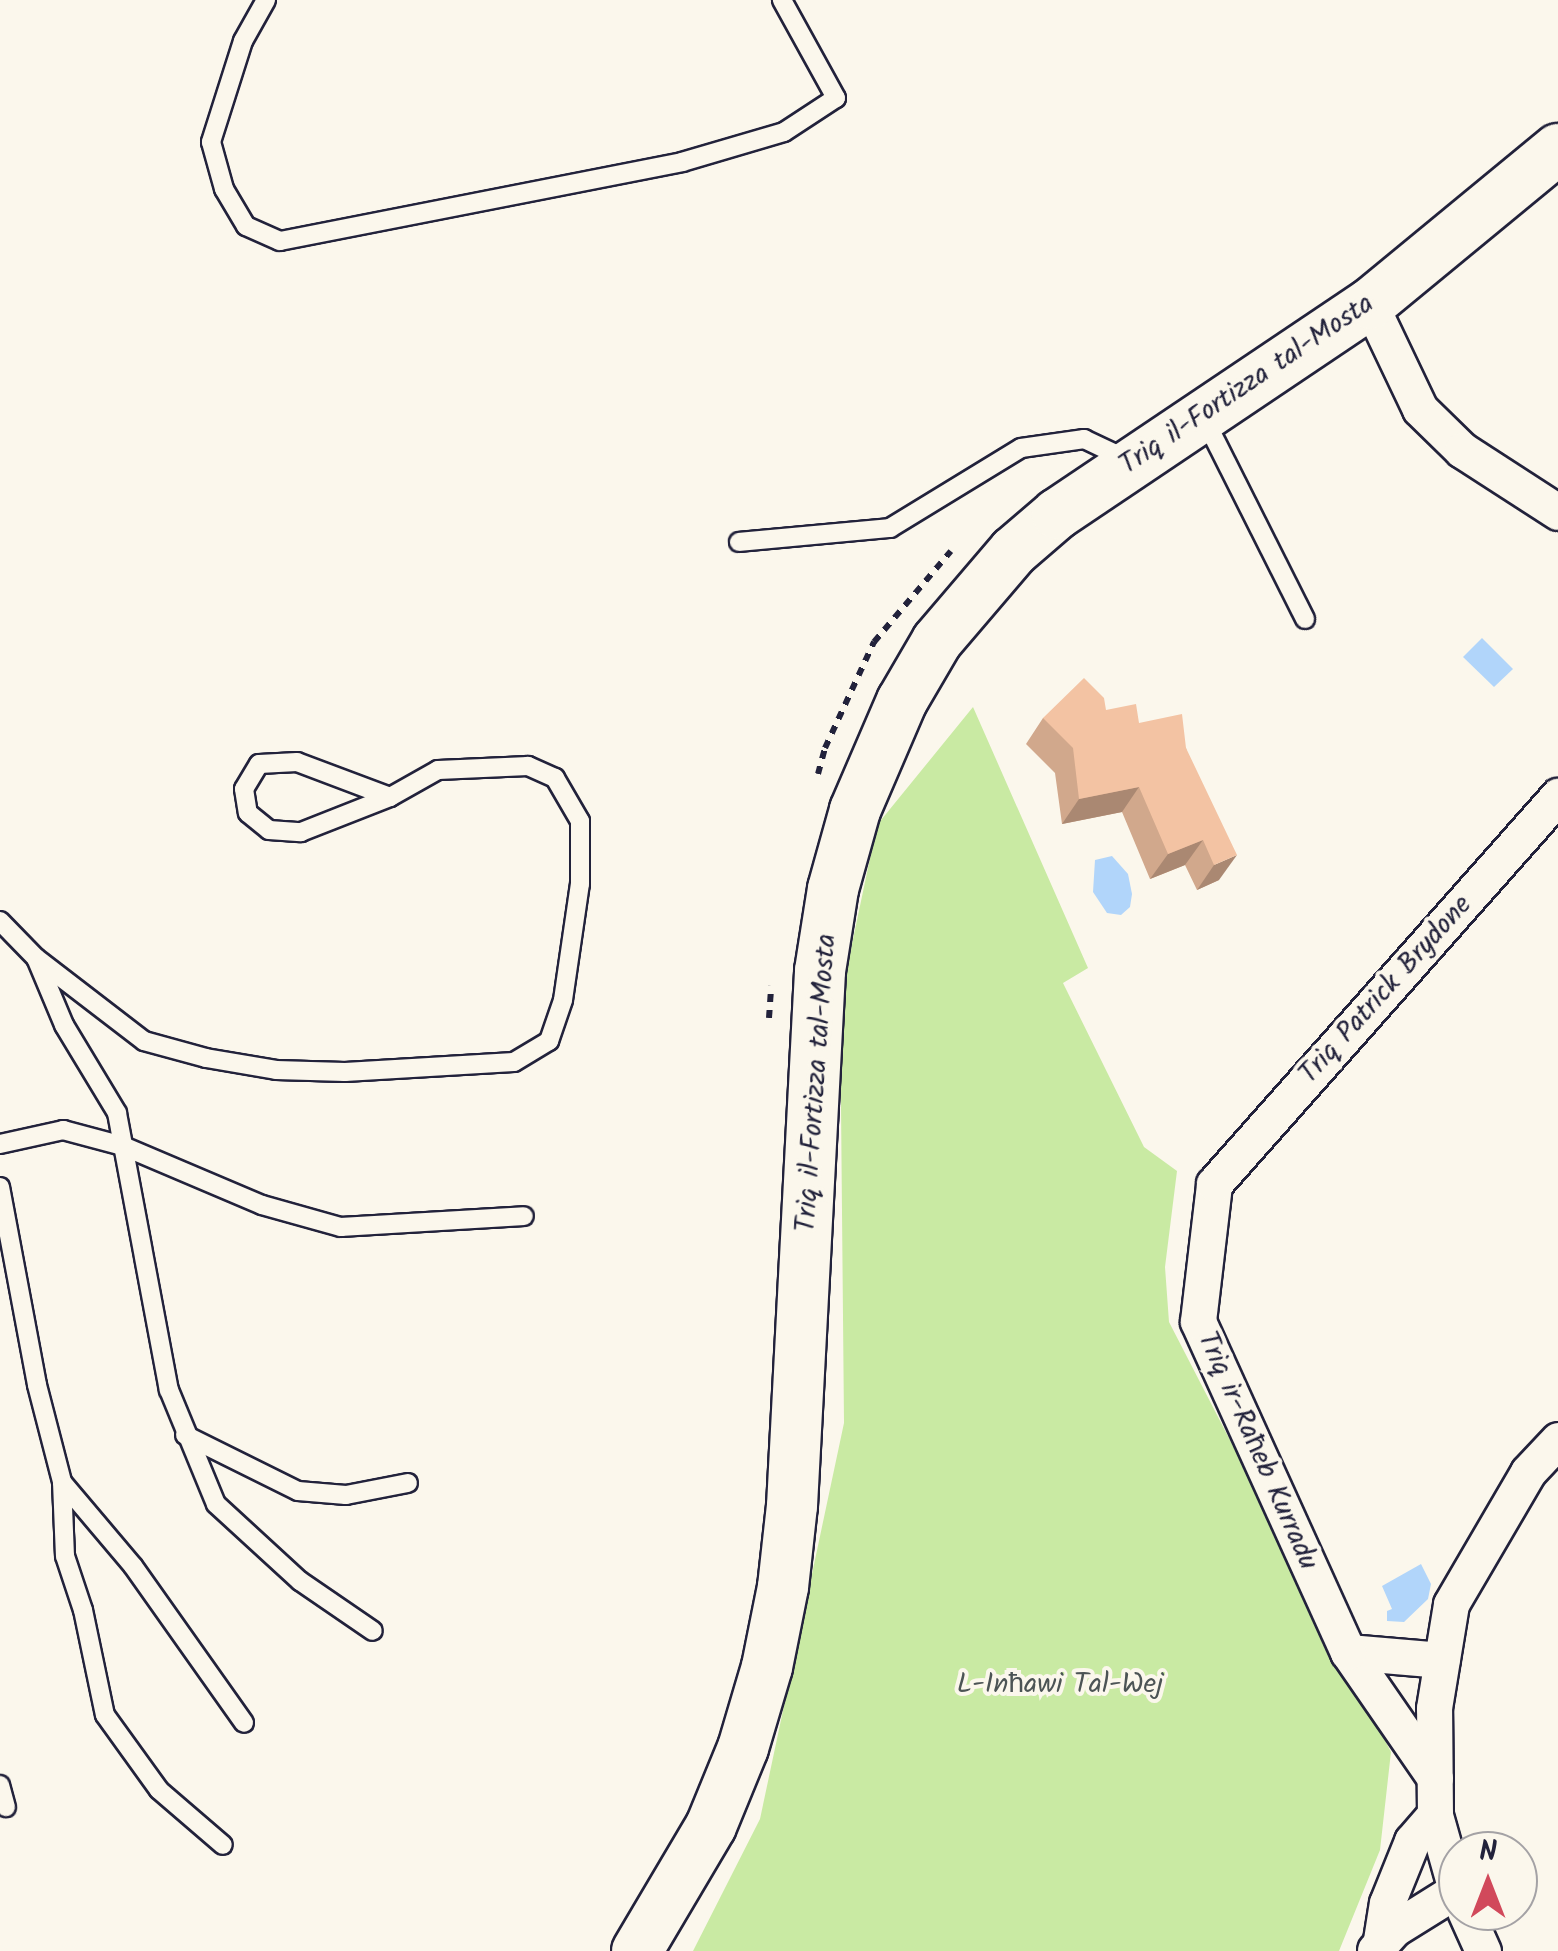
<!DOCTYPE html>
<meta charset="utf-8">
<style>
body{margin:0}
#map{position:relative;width:1558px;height:1951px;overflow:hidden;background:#fbf7ec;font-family:Kalam,sans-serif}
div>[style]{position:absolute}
.green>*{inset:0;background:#c9eaa3}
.water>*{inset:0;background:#b1d5fa}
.path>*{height:6px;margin-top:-3px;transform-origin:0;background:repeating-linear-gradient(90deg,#22223b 0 8px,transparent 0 16px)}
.roads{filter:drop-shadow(2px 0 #22223b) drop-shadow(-2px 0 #22223b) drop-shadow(0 2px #22223b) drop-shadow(0 -2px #22223b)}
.service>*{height:18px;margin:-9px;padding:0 9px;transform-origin:9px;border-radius:9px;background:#fbf7ec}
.minor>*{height:35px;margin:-17.5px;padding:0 17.5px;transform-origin:17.5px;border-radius:17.5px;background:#fbf7ec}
.secondary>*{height:50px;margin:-25px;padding:0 25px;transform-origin:25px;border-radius:25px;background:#fbf7ec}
.wall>*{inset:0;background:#d1a88c}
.shaded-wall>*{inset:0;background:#aa8872}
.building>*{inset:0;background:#f3c3a3}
span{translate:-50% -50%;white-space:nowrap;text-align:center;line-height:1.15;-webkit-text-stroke:8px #fbf7ec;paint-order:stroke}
.street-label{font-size:28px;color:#22223b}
.park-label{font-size:28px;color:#4c5455}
.north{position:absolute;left:1438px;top:1831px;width:100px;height:100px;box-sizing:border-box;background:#fbf7ec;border:2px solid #a4a2a5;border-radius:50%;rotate:0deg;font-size:28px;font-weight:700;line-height:40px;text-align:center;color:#22223b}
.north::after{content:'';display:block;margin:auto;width:35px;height:45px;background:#d1495b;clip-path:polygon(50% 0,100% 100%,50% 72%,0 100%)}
</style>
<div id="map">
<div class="green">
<i style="clip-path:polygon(973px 707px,1088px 968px,1063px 983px,1144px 1147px,1177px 1171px,1165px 1267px,1169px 1322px,1391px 1752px,1380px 1850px,1339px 1951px,693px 1951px,760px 1819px,844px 1423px,840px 1001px,877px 825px)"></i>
</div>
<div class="water">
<i style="clip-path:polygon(1482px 638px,1513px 669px,1494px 687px,1463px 657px)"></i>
<i style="clip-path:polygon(1112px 856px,1128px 874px,1132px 894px,1130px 907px,1121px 915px,1107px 913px,1093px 892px,1095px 860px)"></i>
<i style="clip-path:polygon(1421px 1564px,1431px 1584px,1428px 1599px,1404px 1622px,1387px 1621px,1387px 1611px,1392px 1609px,1382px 1586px)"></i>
</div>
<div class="path">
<i style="left:818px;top:774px;width:27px;rotate:-75deg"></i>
<i style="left:825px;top:748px;width:117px;rotate:-65.2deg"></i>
<i style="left:874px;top:642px;width:119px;rotate:-49.8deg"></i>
<i style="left:769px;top:1018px;width:32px;rotate:-86deg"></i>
</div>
<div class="roads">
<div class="service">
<i style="left:266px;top:0;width:47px;rotate:119.3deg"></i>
<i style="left:243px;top:41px;width:106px;rotate:107.6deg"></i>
<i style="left:211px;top:142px;width:49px;rotate:74.5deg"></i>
<i style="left:224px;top:189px;width:43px;rotate:59.3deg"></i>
<i style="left:246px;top:226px;width:37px;rotate:24deg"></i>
<i style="left:280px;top:241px;width:410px;rotate:-11.1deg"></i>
<i style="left:682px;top:162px;width:106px;rotate:-16.4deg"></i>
<i style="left:784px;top:132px;width:62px;rotate:-33.2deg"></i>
<i style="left:836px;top:98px;width:112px;rotate:-118.9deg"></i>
<i style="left:1204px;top:418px;width:225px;rotate:63.3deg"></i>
<i style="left:739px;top:542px;width:152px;rotate:-5.3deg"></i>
<i style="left:890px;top:528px;width:153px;rotate:-31.4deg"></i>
<i style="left:1021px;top:448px;width:64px;rotate:-8.1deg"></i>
<i style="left:1084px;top:439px;width:47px;rotate:25.5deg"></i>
<i style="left:0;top:921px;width:52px;rotate:45.8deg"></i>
<i style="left:36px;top:958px;width:136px;rotate:37.5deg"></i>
<i style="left:144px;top:1041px;width:64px;rotate:15.3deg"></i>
<i style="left:206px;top:1058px;width:71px;rotate:9.7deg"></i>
<i style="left:276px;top:1070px;width:69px;rotate:1.7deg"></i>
<i style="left:345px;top:1072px;width:169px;rotate:-3.4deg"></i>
<i style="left:514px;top:1062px;width:41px;rotate:-31deg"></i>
<i style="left:549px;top:1041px;width:43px;rotate:-71.1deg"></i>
<i style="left:563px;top:1000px;width:117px;rotate:-81.7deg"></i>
<i style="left:580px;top:884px;width:63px;rotate:-90deg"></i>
<i style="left:580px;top:821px;width:50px;rotate:-120.2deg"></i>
<i style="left:555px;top:778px;width:30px;rotate:-156deg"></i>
<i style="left:528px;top:766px;width:90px;rotate:177.5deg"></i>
<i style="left:438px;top:770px;width:55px;rotate:150.6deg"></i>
<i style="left:390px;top:797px;width:99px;rotate:-159.4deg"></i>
<i style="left:297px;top:762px;width:38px;rotate:177deg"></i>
<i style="left:259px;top:764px;width:29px;rotate:121deg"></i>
<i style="left:244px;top:789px;width:24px;rotate:81deg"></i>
<i style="left:248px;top:813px;width:27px;rotate:39deg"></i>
<i style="left:269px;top:830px;width:32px;rotate:4deg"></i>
<i style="left:301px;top:832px;width:96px;rotate:-21.5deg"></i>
<i style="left:36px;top:958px;width:73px;rotate:67.3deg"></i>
<i style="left:64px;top:1025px;width:103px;rotate:58.9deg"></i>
<i style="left:117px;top:1113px;width:282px;rotate:79.4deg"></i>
<i style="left:169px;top:1390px;width:123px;rotate:67.6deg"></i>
<i style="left:216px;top:1504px;width:114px;rotate:42.5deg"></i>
<i style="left:300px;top:1581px;width:88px;rotate:34.4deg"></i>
<i style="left:0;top:1144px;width:65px;rotate:-12.5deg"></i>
<i style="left:63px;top:1130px;width:62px;rotate:14.9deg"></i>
<i style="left:123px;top:1146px;width:151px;rotate:23deg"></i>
<i style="left:262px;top:1205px;width:82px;rotate:15.6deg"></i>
<i style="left:341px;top:1227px;width:183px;rotate:-3.4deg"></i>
<i style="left:0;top:1187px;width:201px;rotate:79.4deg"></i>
<i style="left:37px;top:1385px;width:100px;rotate:75.5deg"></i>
<i style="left:62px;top:1482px;width:74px;rotate:87.7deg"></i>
<i style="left:65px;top:1556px;width:57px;rotate:71.6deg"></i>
<i style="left:83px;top:1610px;width:107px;rotate:78.2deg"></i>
<i style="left:105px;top:1715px;width:92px;rotate:54.2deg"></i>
<i style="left:159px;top:1790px;width:84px;rotate:40.7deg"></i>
<i style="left:185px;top:1435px;width:126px;rotate:26.4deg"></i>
<i style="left:298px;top:1491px;width:48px;rotate:4.8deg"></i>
<i style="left:346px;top:1495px;width:63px;rotate:-11deg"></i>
<i style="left:62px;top:1482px;width:110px;rotate:49.8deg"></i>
<i style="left:133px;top:1566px;width:192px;rotate:54.7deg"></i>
<i style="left:0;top:1785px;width:23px;rotate:75deg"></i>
</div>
<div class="minor">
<i style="left:1370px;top:304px;width:116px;rotate:64.5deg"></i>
<i style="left:1420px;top:409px;width:59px;rotate:44.3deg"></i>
<i style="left:1462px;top:450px;width:114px;rotate:32.9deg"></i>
<i style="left:1348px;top:1652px;width:94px;rotate:4.9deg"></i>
<i style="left:1435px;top:1778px;width:153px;rotate:-124.6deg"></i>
<i style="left:1348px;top:1652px;width:363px;rotate:-114.4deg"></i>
<i style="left:1198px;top:1321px;width:138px;rotate:-83.3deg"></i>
<i style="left:1214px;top:1184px;width:519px;rotate:-48.44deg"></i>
<i style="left:1458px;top:1897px;width:85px;rotate:-105.7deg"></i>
<i style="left:1435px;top:1815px;width:107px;rotate:-90.5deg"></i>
<i style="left:1434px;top:1708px;width:105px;rotate:-80.7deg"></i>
<i style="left:1451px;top:1604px;width:153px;rotate:-59.7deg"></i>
<i style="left:1528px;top:1472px;width:44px;rotate:-46.8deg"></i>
<i style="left:1465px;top:1911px;width:44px;rotate:65.8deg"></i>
<i style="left:1381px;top:1940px;width:37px;rotate:-81deg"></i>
<i style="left:1387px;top:1903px;width:67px;rotate:-68deg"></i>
<i style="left:1412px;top:1841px;width:35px;rotate:-49deg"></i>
<i style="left:1375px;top:1950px;width:28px;rotate:-48deg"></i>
<i style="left:1394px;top:1929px;width:72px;rotate:-31.9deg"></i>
</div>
<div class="secondary">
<i style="left:637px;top:1951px;width:145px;rotate:-59.4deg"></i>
<i style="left:711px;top:1826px;width:84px;rotate:-67.7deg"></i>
<i style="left:743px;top:1748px;width:84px;rotate:-73.5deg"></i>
<i style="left:767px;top:1667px;width:82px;rotate:-78.7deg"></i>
<i style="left:783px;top:1587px;width:81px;rotate:-83.7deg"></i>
<i style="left:792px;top:1506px;width:536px;rotate:-87deg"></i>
<i style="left:820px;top:971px;width:83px;rotate:-81deg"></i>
<i style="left:833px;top:889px;width:82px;rotate:-74.4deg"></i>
<i style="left:855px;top:810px;width:119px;rotate:-66.7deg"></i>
<i style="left:902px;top:701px;width:69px;rotate:-59.7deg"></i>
<i style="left:937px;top:641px;width:118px;rotate:-49.5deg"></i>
<i style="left:1014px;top:551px;width:57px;rotate:-40.7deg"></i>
<i style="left:1057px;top:514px;width:377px;rotate:-33.9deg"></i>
<i style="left:1370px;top:304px;width:244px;rotate:-39.5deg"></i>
</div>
</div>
<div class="wall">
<i style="clip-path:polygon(1106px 710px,1139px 723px,1186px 748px,1219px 880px,1197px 890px,1185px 865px,1150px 879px,1122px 812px,1062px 824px,1055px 773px,1026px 744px,1043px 718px)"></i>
</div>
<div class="shaded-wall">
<i style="clip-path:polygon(1139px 787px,1122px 812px,1062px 824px,1079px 799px)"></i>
<i style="clip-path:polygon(1203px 840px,1185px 865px,1150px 879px,1168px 854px)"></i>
<i style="clip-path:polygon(1237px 855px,1219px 880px,1197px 890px,1214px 865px)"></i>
</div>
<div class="building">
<i style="clip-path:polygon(1084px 678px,1104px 698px,1106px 710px,1136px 704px,1139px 723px,1182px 714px,1186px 748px,1237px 855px,1214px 865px,1203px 840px,1168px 854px,1139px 787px,1079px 799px,1073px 748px,1043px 718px)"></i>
</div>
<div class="street-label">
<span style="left:1247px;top:385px;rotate:-34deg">Triq il-Fortizza tal-Mosta</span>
<span style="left:1386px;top:990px;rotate:-48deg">Triq Patrick Brydone</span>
<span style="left:817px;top:1083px;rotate:-86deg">Triq il-Fortizza tal-Mosta</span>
<span style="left:1257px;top:1451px;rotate:66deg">Triq ir-Raħeb Kurradu</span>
</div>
<div class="park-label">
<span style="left:1060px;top:1685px">L-Inħawi Tal-Wej</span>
</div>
<div class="north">N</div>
</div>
